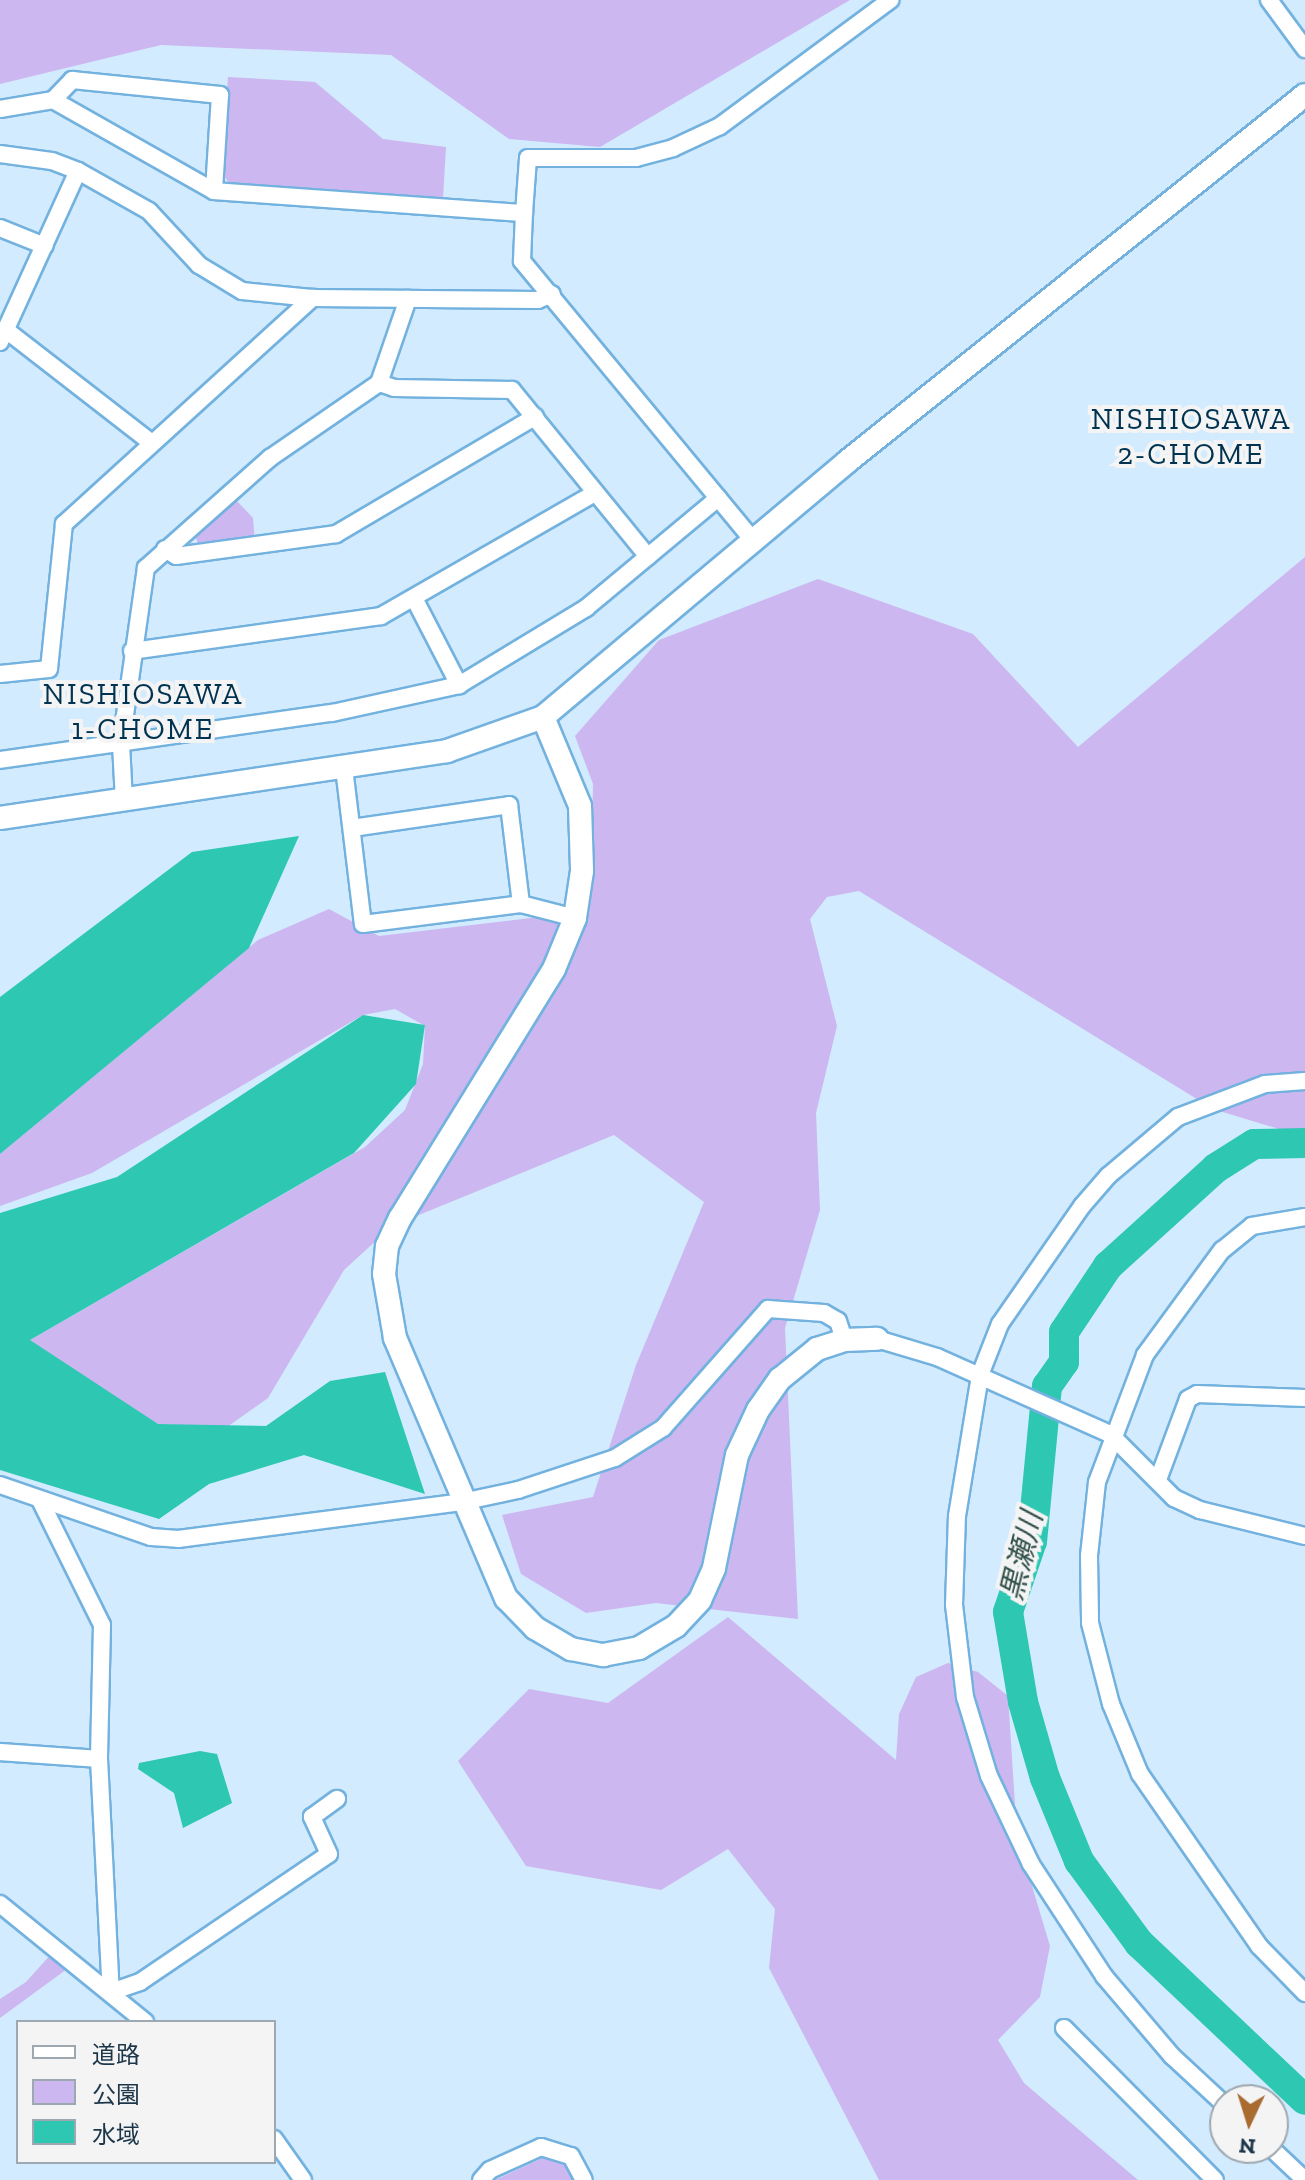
<!DOCTYPE html>
<meta charset="utf-8">
<style>
body{margin:0}
#map{position:relative;width:1305px;height:2180px;overflow:hidden;background:#d2ebfe;font-family:"Zilla Slab","Noto Sans JP",serif}
div>[style]{position:absolute}
.green>*{inset:0;background:#ccb7f1}
.water>*{inset:0;background:#2dc7b2}
.river>*{height:30px;margin:-15px;padding:0 15px;transform-origin:15px;border-radius:15px;background:#2dc7b2}
.roads{filter:drop-shadow(2px 0 #73b2df) drop-shadow(-2px 0 #73b2df) drop-shadow(0 2px #73b2df) drop-shadow(0 -2px #73b2df)}
.minor>*{height:16px;margin:-8px;padding:0 8px;transform-origin:8px;border-radius:8px;background:#fff}
.tertiary>*{height:22px;margin:-11px;padding:0 11px;transform-origin:11px;border-radius:11px;background:#fff}
span{translate:-50% -50%;white-space:nowrap;text-align:center;line-height:1.15;-webkit-text-stroke:8px #f4f4f4;paint-order:stroke}
.neighbourhood-label{font-size:30px;color:#003351;letter-spacing:2px}
.water-label{font-size:30px;color:#32514b;font-style:italic}
.legend{position:absolute;left:16px;top:2020px;width:260px;height:144px;box-sizing:border-box;background:#f4f4f4;border:2px solid #9ea8b0;margin:0;padding:10px 14px;list-style:none;font-size:24px;color:#1d374a}
.legend li{display:flex;align-items:center;gap:16px;height:40px}
.legend b{width:40px;border:2px solid #9ea8b0}
.north{position:absolute;left:1209px;top:2084px;width:80px;height:80px;box-sizing:border-box;background:#f4f4f4;border:2px solid #9ea8b0;border-radius:50%;rotate:184deg;font-size:22px;font-weight:700;line-height:32px;text-align:center;color:#1d374a}
.north::after{content:'';display:block;margin:auto;width:28px;height:36px;background:#a96b30;clip-path:polygon(50% 0,100% 100%,50% 72%,0 100%)}
</style>
<div id="map">
<div class="green">
<i style="clip-path:polygon(0 0,850px 0,600px 147px,509px 139px,391px 55px,161px 45px,0 84px)"></i>
<i style="clip-path:polygon(228px 77px,315px 82px,383px 139px,446px 147px,443px 198px,228px 182px,221px 171px)"></i>
<i style="clip-path:polygon(236px 500px,253px 518px,255px 541px,199px 547px,195px 535px)"></i>
<i style="clip-path:polygon(1305px 557px,1305px 1137px,1213px 1109px,859px 891px,827px 897px,810px 919px,837px 1026px,816px 1113px,820px 1210px,785px 1328px,798px 1619px,656px 1603px,586px 1613px,521px 1574px,502px 1515px,593px 1497px,636px 1365px,704px 1202px,614px 1135px,392px 1226px,344px 1270px,268px 1398px,227px 1427px,158px 1424px,105px 1398px,30px 1340px,365px 1147px,405px 1110px,423px 1064px,425px 1026px,395px 1009px,363px 1015px,92px 1173px,0 1206px,0 1154px,258px 940px,329px 909px,379px 936px,590px 911px,593px 784px,575px 736px,659px 640px,818px 579px,973px 634px,1078px 747px)"></i>
<i style="clip-path:polygon(728px 1617px,896px 1760px,899px 1714px,916px 1677px,948px 1663px,978px 1672px,1008px 1696px,1017px 1836px,1050px 1946px,1040px 1997px,998px 2040px,1024px 2083px,1138px 2180px,879px 2180px,769px 1968px,775px 1909px,728px 1849px,661px 1890px,526px 1866px,458px 1761px,529px 1689px,608px 1703px)"></i>
<i style="clip-path:polygon(52px 1953px,67px 1969px,0 2018px,0 1999px,26px 1982px)"></i>
<i style="clip-path:polygon(547px 2156px,560px 2159px,578px 2180px,495px 2180px)"></i>
</div>
<div class="water">
<i style="clip-path:polygon(299px 836px,249px 948px,0 1154px,0 997px,192px 852px)"></i>
<i style="clip-path:polygon(363px 1015px,425px 1025px,416px 1084px,354px 1153px,30px 1340px,158px 1424px,266px 1426px,330px 1381px,385px 1372px,425px 1494px,304px 1455px,209px 1484px,159px 1519px,0 1470px,0 1213px,117px 1177px)"></i>
<i style="clip-path:polygon(200px 1751px,217px 1754px,232px 1803px,183px 1828px,174px 1793px,138px 1769px,139px 1763px)"></i>
</div>
<div class="river">
<i style="left:1305px;top:1143px;width:51px;rotate:178.9deg"></i>
<i style="left:1254px;top:1144px;width:45px;rotate:147.7deg"></i>
<i style="left:1216px;top:1168px;width:146px;rotate:137.8deg"></i>
<i style="left:1108px;top:1266px;width:79px;rotate:123.7deg"></i>
<i style="left:1064px;top:1332px;width:30px;rotate:90deg"></i>
<i style="left:1064px;top:1362px;width:29px;rotate:125deg"></i>
<i style="left:1047px;top:1386px;width:156px;rotate:95.5deg"></i>
<i style="left:1032px;top:1541px;width:75px;rotate:108.7deg"></i>
<i style="left:1008px;top:1612px;width:91px;rotate:80.5deg"></i>
<i style="left:1023px;top:1702px;width:79px;rotate:73.9deg"></i>
<i style="left:1045px;top:1778px;width:90px;rotate:67.7deg"></i>
<i style="left:1079px;top:1861px;width:102px;rotate:53.8deg"></i>
<i style="left:1139px;top:1943px;width:228px;rotate:43.4deg"></i>
</div>
<div class="roads">
<div class="minor">
<i style="left:1269px;top:0;width:61px;rotate:53.7deg"></i>
<i style="left:53px;top:100px;width:185px;rotate:29.5deg"></i>
<i style="left:214px;top:191px;width:311px;rotate:4.1deg"></i>
<i style="left:524px;top:213px;width:48px;rotate:92.4deg"></i>
<i style="left:522px;top:261px;width:362px;rotate:50.4deg"></i>
<i style="left:0;top:109px;width:54px;rotate:-9.6deg"></i>
<i style="left:53px;top:100px;width:28px;rotate:-46deg"></i>
<i style="left:72px;top:80px;width:149px;rotate:5.8deg"></i>
<i style="left:220px;top:95px;width:96px;rotate:93.6deg"></i>
<i style="left:0;top:154px;width:52px;rotate:7.7deg"></i>
<i style="left:52px;top:161px;width:28px;rotate:21deg"></i>
<i style="left:78px;top:171px;width:81px;rotate:29.4deg"></i>
<i style="left:149px;top:211px;width:74px;rotate:47.2deg"></i>
<i style="left:199px;top:265px;width:50px;rotate:31.2deg"></i>
<i style="left:242px;top:291px;width:70px;rotate:5.7deg"></i>
<i style="left:312px;top:298px;width:226px;rotate:0.5deg"></i>
<i style="left:538px;top:300px;width:15px;rotate:-23deg"></i>
<i style="left:524px;top:213px;width:55px;rotate:-85.8deg"></i>
<i style="left:528px;top:158px;width:108px"></i>
<i style="left:636px;top:158px;width:38px;rotate:-15deg"></i>
<i style="left:673px;top:148px;width:52px;rotate:-25.1deg"></i>
<i style="left:720px;top:126px;width:212px;rotate:-36.5deg"></i>
<i style="left:0;top:228px;width:48px;rotate:21.8deg"></i>
<i style="left:6px;top:330px;width:181px;rotate:37.8deg"></i>
<i style="left:0;top:342px;width:188px;rotate:-65.5deg"></i>
<i style="left:379px;top:383px;width:16px;rotate:18deg"></i>
<i style="left:394px;top:388px;width:118px;rotate:1deg"></i>
<i style="left:512px;top:390px;width:215px;rotate:50.8deg"></i>
<i style="left:165px;top:549px;width:13px;rotate:32deg"></i>
<i style="left:176px;top:556px;width:162px;rotate:-7.8deg"></i>
<i style="left:336px;top:534px;width:231px;rotate:-30.5deg"></i>
<i style="left:415px;top:600px;width:96px;rotate:62.6deg"></i>
<i style="left:132px;top:651px;width:251px;rotate:-8deg"></i>
<i style="left:381px;top:616px;width:247px;rotate:-29.9deg"></i>
<i style="left:0;top:674px;width:49px;rotate:-5.8deg"></i>
<i style="left:49px;top:669px;width:146px;rotate:-84.1deg"></i>
<i style="left:64px;top:524px;width:336px;rotate:-42.3deg"></i>
<i style="left:0;top:760px;width:335px;rotate:-8.1deg"></i>
<i style="left:332px;top:713px;width:130px;rotate:-12.4deg"></i>
<i style="left:459px;top:685px;width:149px;rotate:-31.2deg"></i>
<i style="left:586px;top:608px;width:172px;rotate:-39.8deg"></i>
<i style="left:344px;top:768px;width:157px;rotate:83.1deg"></i>
<i style="left:363px;top:924px;width:159px;rotate:-7.2deg"></i>
<i style="left:521px;top:904px;width:56px;rotate:14.5deg"></i>
<i style="left:124px;top:801px;width:58px;rotate:-93deg"></i>
<i style="left:121px;top:743px;width:177px;rotate:-81.9deg"></i>
<i style="left:146px;top:568px;width:166px;rotate:-41.6deg"></i>
<i style="left:270px;top:458px;width:132px;rotate:-34.5deg"></i>
<i style="left:379px;top:383px;width:89px;rotate:-71deg"></i>
<i style="left:352px;top:828px;width:159px;rotate:-8.3deg"></i>
<i style="left:509px;top:805px;width:100px;rotate:83.1deg"></i>
<i style="left:1305px;top:1217px;width:54px;rotate:170.4deg"></i>
<i style="left:1252px;top:1226px;width:38px;rotate:141deg"></i>
<i style="left:1222px;top:1250px;width:130px;rotate:126.3deg"></i>
<i style="left:1145px;top:1355px;width:136px;rotate:110.7deg"></i>
<i style="left:1097px;top:1482px;width:74px;rotate:96.2deg"></i>
<i style="left:1089px;top:1556px;width:67px;rotate:89.1deg"></i>
<i style="left:1090px;top:1623px;width:84px;rotate:75.5deg"></i>
<i style="left:1111px;top:1704px;width:76px;rotate:67.5deg"></i>
<i style="left:1140px;top:1774px;width:209px;rotate:55.3deg"></i>
<i style="left:1259px;top:1946px;width:66px;rotate:45.6deg"></i>
<i style="left:877px;top:1339px;width:63px;rotate:16.7deg"></i>
<i style="left:937px;top:1357px;width:189px;rotate:24deg"></i>
<i style="left:1110px;top:1434px;width:91px;rotate:45deg"></i>
<i style="left:1174px;top:1498px;width:29px;rotate:25deg"></i>
<i style="left:1200px;top:1510px;width:108px;rotate:13.9deg"></i>
<i style="left:1159px;top:1477px;width:83px;rotate:-69.6deg"></i>
<i style="left:1188px;top:1399px;width:10px;rotate:-29deg"></i>
<i style="left:1197px;top:1394px;width:108px;rotate:2.1deg"></i>
<i style="left:0;top:1485px;width:160px;rotate:19deg"></i>
<i style="left:151px;top:1537px;width:27px;rotate:4deg"></i>
<i style="left:178px;top:1539px;width:286px;rotate:-7.4deg"></i>
<i style="left:462px;top:1502px;width:57px;rotate:-12.1deg"></i>
<i style="left:518px;top:1490px;width:102px;rotate:-18.3deg"></i>
<i style="left:615px;top:1458px;width:57px;rotate:-32deg"></i>
<i style="left:663px;top:1428px;width:159px;rotate:-48.6deg"></i>
<i style="left:768px;top:1309px;width:56px;rotate:4.1deg"></i>
<i style="left:824px;top:1313px;width:16px;rotate:30deg"></i>
<i style="left:838px;top:1321px;width:20px;rotate:72deg"></i>
<i style="left:41px;top:1502px;width:137px;rotate:63.6deg"></i>
<i style="left:102px;top:1625px;width:134px;rotate:91.3deg"></i>
<i style="left:99px;top:1759px;width:233px;rotate:87.1deg"></i>
<i style="left:111px;top:1992px;width:31px;rotate:-19deg"></i>
<i style="left:140px;top:1982px;width:228px;rotate:-34.1deg"></i>
<i style="left:329px;top:1854px;width:41px;rotate:-114.7deg"></i>
<i style="left:312px;top:1817px;width:31px;rotate:-36deg"></i>
<i style="left:0;top:1752px;width:99px;rotate:4deg"></i>
<i style="left:0;top:1904px;width:187px;rotate:39.1deg"></i>
<i style="left:1064px;top:2028px;width:214px;rotate:45.2deg"></i>
<i style="left:1225px;top:2105px;width:72px;rotate:-137.2deg"></i>
<i style="left:1172px;top:2056px;width:105px;rotate:-130.4deg"></i>
<i style="left:1104px;top:1976px;width:134px;rotate:-123.1deg"></i>
<i style="left:1031px;top:1864px;width:98px;rotate:-115.5deg"></i>
<i style="left:989px;top:1776px;width:83px;rotate:-106.9deg"></i>
<i style="left:965px;top:1697px;width:93px;rotate:-96.8deg"></i>
<i style="left:954px;top:1605px;width:89px;rotate:-88.1deg"></i>
<i style="left:957px;top:1516px;width:143px;rotate:-80.7deg"></i>
<i style="left:980px;top:1375px;width:55px;rotate:-68.6deg"></i>
<i style="left:1000px;top:1324px;width:144px;rotate:-55.2deg"></i>
<i style="left:1082px;top:1206px;width:40px;rotate:-49deg"></i>
<i style="left:1108px;top:1176px;width:92px;rotate:-40.1deg"></i>
<i style="left:1178px;top:1117px;width:93px;rotate:-20.8deg"></i>
<i style="left:1265px;top:1084px;width:40px;rotate:-4.3deg"></i>
<i style="left:274px;top:2139px;width:50px;rotate:54.7deg"></i>
<i style="left:1271px;top:2148px;width:47px;rotate:43.3deg"></i>
<i style="left:481px;top:2180px;width:13px;rotate:-48deg"></i>
<i style="left:490px;top:2170px;width:56px;rotate:-24.3deg"></i>
<i style="left:541px;top:2147px;width:31px;rotate:17deg"></i>
<i style="left:571px;top:2156px;width:27px;rotate:62deg"></i>
</div>
<div class="tertiary">
<i style="left:543px;top:717px;width:96px;rotate:67.4deg"></i>
<i style="left:580px;top:806px;width:65px;rotate:88.2deg"></i>
<i style="left:582px;top:871px;width:48px;rotate:98.5deg"></i>
<i style="left:575px;top:918px;width:55px;rotate:112.4deg"></i>
<i style="left:554px;top:969px;width:293px;rotate:121.7deg"></i>
<i style="left:400px;top:1218px;width:31px;rotate:115deg"></i>
<i style="left:387px;top:1246px;width:28px;rotate:96deg"></i>
<i style="left:384px;top:1274px;width:65px;rotate:80.2deg"></i>
<i style="left:395px;top:1338px;width:283px;rotate:66.9deg"></i>
<i style="left:506px;top:1598px;width:42px;rotate:46deg"></i>
<i style="left:535px;top:1628px;width:42px;rotate:30.3deg"></i>
<i style="left:571px;top:1649px;width:33px;rotate:11deg"></i>
<i style="left:603px;top:1655px;width:37px;rotate:-11deg"></i>
<i style="left:639px;top:1648px;width:43px;rotate:-30.7deg"></i>
<i style="left:676px;top:1626px;width:35px;rotate:-47deg"></i>
<i style="left:700px;top:1600px;width:35px;rotate:-66deg"></i>
<i style="left:714px;top:1568px;width:115px;rotate:-78.5deg"></i>
<i style="left:737px;top:1455px;width:50px;rotate:-65deg"></i>
<i style="left:758px;top:1410px;width:38px;rotate:-55deg"></i>
<i style="left:780px;top:1379px;width:48px;rotate:-39deg"></i>
<i style="left:817px;top:1349px;width:28px;rotate:-18deg"></i>
<i style="left:844px;top:1340px;width:33px;rotate:-2deg"></i>
<i style="left:0;top:818px;width:452px;rotate:-8.5deg"></i>
<i style="left:447px;top:751px;width:102px;rotate:-19.5deg"></i>
<i style="left:543px;top:717px;width:398px;rotate:-40deg"></i>
<i style="left:848px;top:461px;width:585px;rotate:-38.69deg"></i>
</div>
</div>
<div class="neighbourhood-label">
<span style="left:1191px;top:436px">NISHIOSAWA<br>2-CHOME</span>
<span style="left:143px;top:711px">NISHIOSAWA<br>1-CHOME</span>
</div>
<div class="water-label">
<span style="left:1022px;top:1556px;rotate:-76deg">黒瀬川</span>
</div>
<ul class="legend">
<li><b style="height:10px;background:#fff"></b>道路</li>
<li><b style="height:22px;background:#ccb7f1"></b>公園</li>
<li><b style="height:22px;background:#2dc7b2"></b>水域</li>
</ul>
<div class="north">N</div>
</div>
